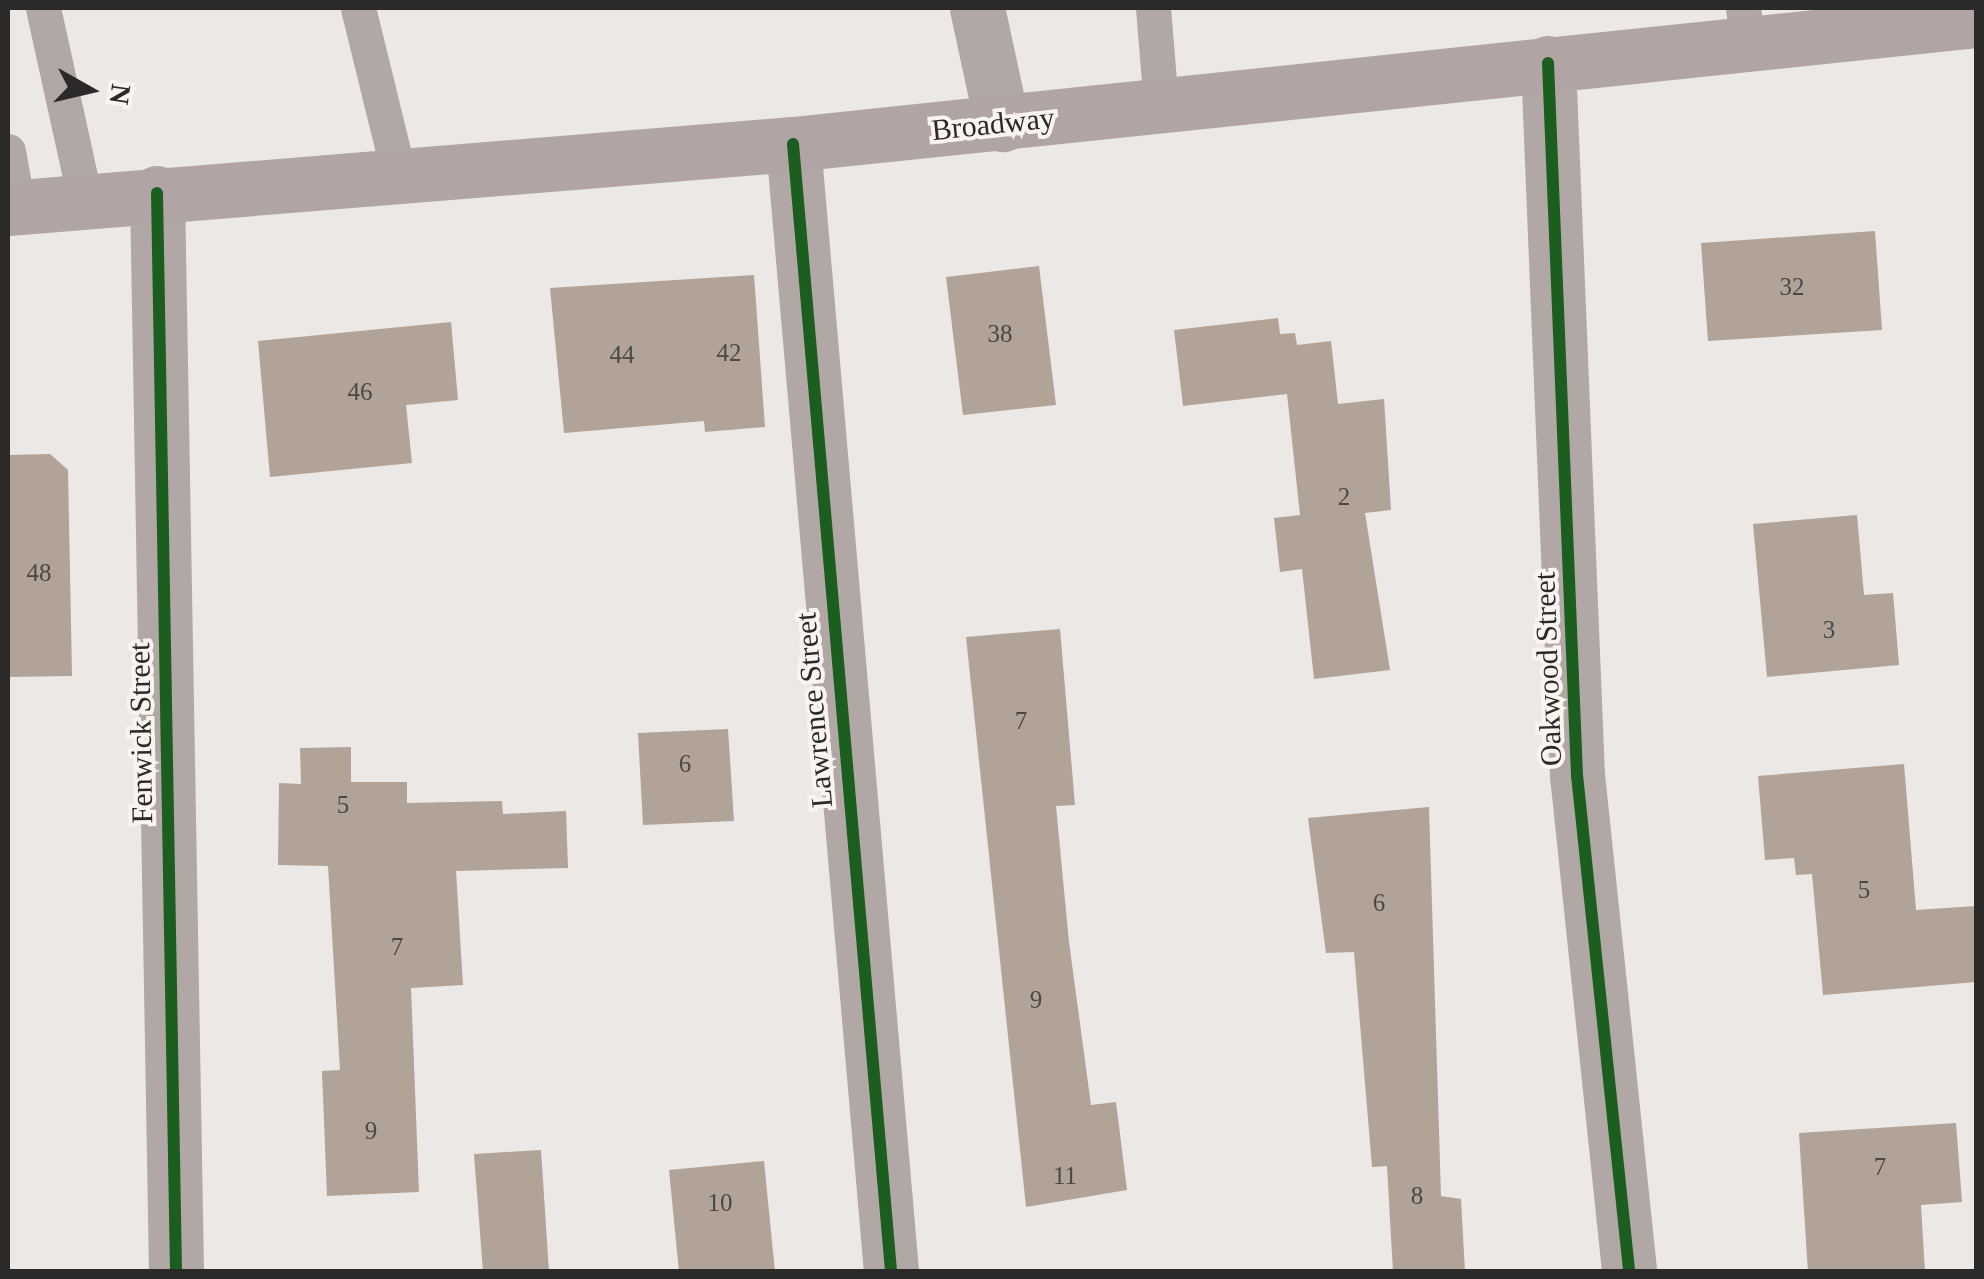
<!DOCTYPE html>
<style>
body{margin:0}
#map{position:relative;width:1984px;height:1279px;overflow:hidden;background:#ebe8e5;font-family:Georgia,serif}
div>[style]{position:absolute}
.building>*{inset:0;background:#b1a398}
.lane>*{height:35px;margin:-17.5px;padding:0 17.5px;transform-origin:17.5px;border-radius:17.5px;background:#b1a7a5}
.street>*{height:55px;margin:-27.5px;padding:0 27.5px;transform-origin:27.5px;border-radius:27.5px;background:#b1a7a5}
.secondary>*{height:55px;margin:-27.5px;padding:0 27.5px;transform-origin:27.5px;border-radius:27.5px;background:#b0a5a4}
.cycleway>*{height:12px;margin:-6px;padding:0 6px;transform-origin:6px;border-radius:6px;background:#1b5e20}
span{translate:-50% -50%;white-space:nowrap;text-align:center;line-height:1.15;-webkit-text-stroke:8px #faf4f1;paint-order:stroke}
.number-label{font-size:25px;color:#4d4844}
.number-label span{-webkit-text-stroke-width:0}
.street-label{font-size:30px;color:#2c2a28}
.frame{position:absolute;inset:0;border:10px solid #2c2a28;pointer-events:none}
.north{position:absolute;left:40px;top:40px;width:100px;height:100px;-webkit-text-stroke:8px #faf4f1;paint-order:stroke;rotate:98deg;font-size:28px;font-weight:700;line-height:40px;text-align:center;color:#2c2a28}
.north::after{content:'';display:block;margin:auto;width:35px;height:45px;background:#2c2a28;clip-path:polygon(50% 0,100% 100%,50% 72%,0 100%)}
</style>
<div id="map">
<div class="building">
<i style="clip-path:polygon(1875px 231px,1882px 330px,1708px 341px,1701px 243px)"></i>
<i style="clip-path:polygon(1039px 266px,1056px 405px,963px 415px,946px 277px)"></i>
<i style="clip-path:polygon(754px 275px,765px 427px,705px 432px,704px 421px,564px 433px,550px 288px)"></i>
<i style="clip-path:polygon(1278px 318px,1280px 334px,1295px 333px,1297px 345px,1331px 341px,1338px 404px,1384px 399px,1391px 510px,1365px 513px,1390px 670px,1314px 679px,1302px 569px,1280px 572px,1274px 518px,1300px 515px,1287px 394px,1183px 406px,1174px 330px)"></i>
<i style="clip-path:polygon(451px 322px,458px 400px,406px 405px,412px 463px,270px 477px,258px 341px)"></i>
<i style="clip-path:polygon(50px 454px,68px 470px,72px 676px,8px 677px,8px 455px)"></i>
<i style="clip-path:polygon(1857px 515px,1864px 595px,1893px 593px,1899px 665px,1767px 677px,1753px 524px)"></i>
<i style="clip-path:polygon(1060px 629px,1075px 805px,1056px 806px,1069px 942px,1091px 1105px,1116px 1102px,1127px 1190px,1026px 1207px,966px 637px)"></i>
<i style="clip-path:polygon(728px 729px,734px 821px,643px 825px,638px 733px)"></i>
<i style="clip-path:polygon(351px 747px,351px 782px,407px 782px,407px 803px,502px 801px,503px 814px,566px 811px,568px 868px,456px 871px,463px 985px,411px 988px,419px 1192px,327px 1196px,322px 1071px,340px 1070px,328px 866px,278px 865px,279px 783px,301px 784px,300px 748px)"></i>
<i style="clip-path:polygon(1904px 764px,1916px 910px,1976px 906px,1976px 982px,1823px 995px,1812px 874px,1796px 875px,1794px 858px,1765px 860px,1758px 776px)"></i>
<i style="clip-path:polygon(1429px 807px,1441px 1196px,1461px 1199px,1465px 1272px,1393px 1272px,1387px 1166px,1372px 1167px,1354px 952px,1326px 953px,1308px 818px)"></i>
<i style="clip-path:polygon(1956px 1123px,1962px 1202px,1921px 1205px,1925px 1272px,1808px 1272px,1799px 1133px)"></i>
<i style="clip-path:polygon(541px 1150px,549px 1272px,483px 1272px,474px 1154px)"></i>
<i style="clip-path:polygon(764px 1161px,775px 1272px,679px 1272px,669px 1170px)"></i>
</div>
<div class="lane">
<i style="left:43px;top:8px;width:196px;rotate:77.6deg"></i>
<i style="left:358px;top:8px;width:172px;rotate:76.2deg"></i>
<i style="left:1153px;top:8px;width:98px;rotate:85.3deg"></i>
<i style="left:1743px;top:8px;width:35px;rotate:82deg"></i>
<i style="left:8px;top:151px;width:57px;rotate:79.9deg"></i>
</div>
<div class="street">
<i style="left:977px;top:8px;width:119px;rotate:77.8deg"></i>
<i style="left:1548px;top:63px;width:713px;rotate:87.67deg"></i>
<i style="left:1577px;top:775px;width:500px;rotate:84deg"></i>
<i style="left:793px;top:144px;width:1132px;rotate:85.03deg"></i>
<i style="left:157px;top:193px;width:1079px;rotate:88.99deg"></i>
</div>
<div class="secondary">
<i style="left:8px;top:208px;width:788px;rotate:-4.66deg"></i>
<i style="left:793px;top:144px;width:1189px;rotate:-5.98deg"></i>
</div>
<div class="cycleway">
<i style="left:1548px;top:63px;width:713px;rotate:87.67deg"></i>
<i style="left:1577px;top:775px;width:500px;rotate:84deg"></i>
<i style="left:793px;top:144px;width:1132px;rotate:85.03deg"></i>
<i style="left:157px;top:193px;width:1079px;rotate:88.99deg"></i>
</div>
<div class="number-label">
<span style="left:1792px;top:287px">32</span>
<span style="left:1000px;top:334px">38</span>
<span style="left:729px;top:353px">42</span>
<span style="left:622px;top:355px">44</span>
<span style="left:360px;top:392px">46</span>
<span style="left:1344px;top:497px">2</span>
<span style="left:39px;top:573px">48</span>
<span style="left:1829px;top:630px">3</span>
<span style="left:1021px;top:721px">7</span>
<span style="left:685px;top:764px">6</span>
<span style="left:343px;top:805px">5</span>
<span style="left:1864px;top:890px">5</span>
<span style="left:1379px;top:903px">6</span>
<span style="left:397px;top:947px">7</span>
<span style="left:1036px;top:1000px">9</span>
<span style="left:371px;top:1131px">9</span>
<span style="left:1880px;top:1167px">7</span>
<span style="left:1065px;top:1176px">11</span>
<span style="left:1417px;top:1196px">8</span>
<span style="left:720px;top:1203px">10</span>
</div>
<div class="street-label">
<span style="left:993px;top:124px;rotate:-6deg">Broadway</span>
<span style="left:1548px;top:669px;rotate:-92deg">Oakwood Street</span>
<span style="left:814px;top:710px;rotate:-95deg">Lawrence Street</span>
<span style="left:141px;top:733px;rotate:-91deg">Fenwick Street</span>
</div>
<div class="frame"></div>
<div class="north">N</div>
</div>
